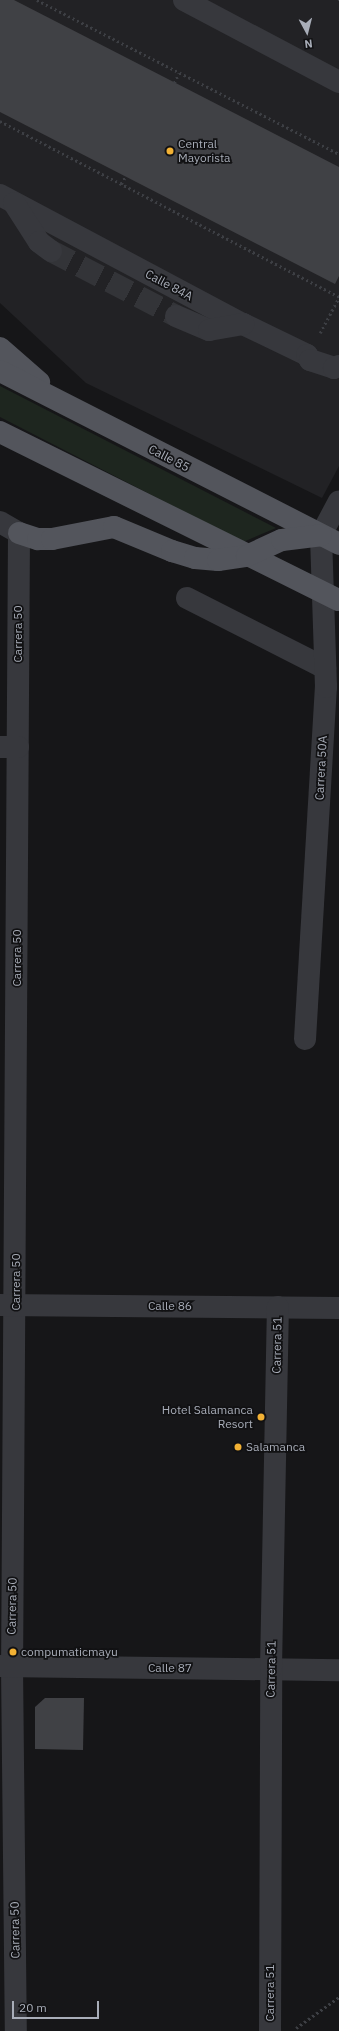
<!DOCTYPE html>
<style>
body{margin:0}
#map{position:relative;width:339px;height:2031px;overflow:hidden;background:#161618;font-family:"IBM Plex Sans",sans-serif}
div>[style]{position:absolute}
.built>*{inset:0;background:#222225}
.green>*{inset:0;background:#1e261f}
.building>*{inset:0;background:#404145}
.minor-tunnel>*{height:22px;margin-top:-11px;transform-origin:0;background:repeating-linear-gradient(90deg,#333438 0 22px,transparent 0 33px)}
.path>*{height:2.5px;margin-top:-1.25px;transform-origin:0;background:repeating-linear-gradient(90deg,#3d3f44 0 2px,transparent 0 5px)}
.minor>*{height:22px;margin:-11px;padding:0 11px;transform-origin:11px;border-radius:11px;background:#37383d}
.major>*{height:22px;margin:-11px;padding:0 11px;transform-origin:11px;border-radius:11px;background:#53555c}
.dots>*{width:11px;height:11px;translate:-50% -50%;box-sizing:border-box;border:2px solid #111113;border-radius:50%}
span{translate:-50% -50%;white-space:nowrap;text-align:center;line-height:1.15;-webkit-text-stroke:3.5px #111113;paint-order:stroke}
.poi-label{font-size:12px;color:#a8adb8}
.left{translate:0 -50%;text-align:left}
.right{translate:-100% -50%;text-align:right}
.street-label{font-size:12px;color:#a8adb8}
.north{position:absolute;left:287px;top:12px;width:40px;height:40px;-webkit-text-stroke:3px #111113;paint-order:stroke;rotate:173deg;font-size:11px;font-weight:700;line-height:16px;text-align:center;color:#a8adb8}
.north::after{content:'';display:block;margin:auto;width:14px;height:18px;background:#a8adb8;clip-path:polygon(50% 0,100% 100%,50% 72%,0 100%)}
.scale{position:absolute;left:12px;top:2001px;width:87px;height:18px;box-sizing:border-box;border:2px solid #a8adb8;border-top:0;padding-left:5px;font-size:12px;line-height:14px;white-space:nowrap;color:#a8adb8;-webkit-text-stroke:3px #111113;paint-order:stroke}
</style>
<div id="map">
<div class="built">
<i style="clip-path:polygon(0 0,339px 0,339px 466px,322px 498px,86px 383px,0 303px)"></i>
</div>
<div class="green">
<i style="clip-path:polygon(0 386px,276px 528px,243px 542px,0 417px)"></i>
</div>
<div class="building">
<i style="clip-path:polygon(0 0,14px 0,339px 167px,339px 276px,335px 284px,0 112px)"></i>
<i style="clip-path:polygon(45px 1698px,84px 1698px,83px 1750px,35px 1749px,35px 1707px)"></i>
</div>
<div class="minor-tunnel">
<i style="left:51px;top:251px;width:141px;rotate:27.5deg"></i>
</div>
<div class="path">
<i style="left:37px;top:0;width:339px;rotate:27deg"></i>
<i style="left:338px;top:0;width:1px"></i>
<i style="left:174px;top:83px;width:11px;rotate:-63deg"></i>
<i style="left:0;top:121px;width:382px;rotate:27.4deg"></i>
<i style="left:121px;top:184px;width:8px;rotate:-60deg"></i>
<i style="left:320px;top:333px;width:40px;rotate:-62deg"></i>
<i style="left:296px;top:2028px;width:53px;rotate:-35.8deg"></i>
</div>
<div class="minor">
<i style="left:184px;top:0;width:175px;rotate:27.9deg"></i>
<i style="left:0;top:195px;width:275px;rotate:28deg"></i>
<i style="left:243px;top:324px;width:71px;rotate:25.8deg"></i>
<i style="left:307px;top:355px;width:6px;rotate:59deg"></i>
<i style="left:310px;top:360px;width:25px;rotate:18deg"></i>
<i style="left:334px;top:368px;width:5px;rotate:-22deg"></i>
<i style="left:14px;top:203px;width:46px;rotate:57.3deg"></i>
<i style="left:39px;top:242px;width:15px;rotate:37deg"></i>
<i style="left:176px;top:316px;width:36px;rotate:23deg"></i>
<i style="left:209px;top:330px;width:35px;rotate:-10deg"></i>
<i style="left:0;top:522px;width:22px;rotate:30deg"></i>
<i style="left:19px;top:533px;width:1133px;rotate:90.35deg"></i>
<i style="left:12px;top:1666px;width:365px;rotate:89.4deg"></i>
<i style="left:187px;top:598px;width:155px;rotate:26.9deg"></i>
<i style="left:0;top:747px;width:18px"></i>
<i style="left:305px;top:1039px;width:353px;rotate:-86.6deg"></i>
<i style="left:326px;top:687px;width:152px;rotate:-91.9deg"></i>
<i style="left:321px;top:535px;width:38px;rotate:-62deg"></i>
<i style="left:0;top:1305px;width:339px;rotate:0.5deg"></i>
<i style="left:0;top:1666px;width:339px;rotate:0.7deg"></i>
<i style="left:270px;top:2031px;width:363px;rotate:-89.8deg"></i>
<i style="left:271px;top:1668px;width:361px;rotate:-88.9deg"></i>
</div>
<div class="major">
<i style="left:0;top:348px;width:52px;rotate:41.1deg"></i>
<i style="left:0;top:371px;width:381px;rotate:27deg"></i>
<i style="left:0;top:432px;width:378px;rotate:26.4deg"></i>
<i style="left:19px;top:533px;width:20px;rotate:18deg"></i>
<i style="left:38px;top:539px;width:14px"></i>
<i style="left:52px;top:539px;width:63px;rotate:-11deg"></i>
<i style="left:114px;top:527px;width:63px;rotate:22.5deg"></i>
<i style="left:172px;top:551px;width:24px;rotate:17deg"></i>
<i style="left:195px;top:558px;width:23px;rotate:5deg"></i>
<i style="left:218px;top:560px;width:29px;rotate:-8deg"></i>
<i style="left:247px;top:556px;width:38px;rotate:-25deg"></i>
<i style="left:282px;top:540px;width:39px;rotate:-7deg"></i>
</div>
<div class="dots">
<i style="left:170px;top:151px;background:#f2b134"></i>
<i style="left:261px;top:1417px;background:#f2b134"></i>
<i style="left:238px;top:1447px;background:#f2b134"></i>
<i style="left:13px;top:1652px;background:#f2b134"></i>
</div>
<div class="poi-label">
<span class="left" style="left:178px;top:151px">Central<br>Mayorista</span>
<span class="right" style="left:253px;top:1417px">Hotel Salamanca<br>Resort</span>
<span class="left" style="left:246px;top:1447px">Salamanca</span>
<span class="left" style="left:21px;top:1652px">compumaticmayu</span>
</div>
<div class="street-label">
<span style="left:169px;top:285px;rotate:28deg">Calle 84A</span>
<span style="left:169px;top:458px;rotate:27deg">Calle 85</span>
<span style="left:18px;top:634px;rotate:-90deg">Carrera 50</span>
<span style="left:321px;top:768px;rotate:-87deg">Carrera 50A</span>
<span style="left:17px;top:958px;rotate:-90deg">Carrera 50</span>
<span style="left:16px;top:1282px;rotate:-90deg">Carrera 50</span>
<span style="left:170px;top:1306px">Calle 86</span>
<span style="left:277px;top:1345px;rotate:-89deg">Carrera 51</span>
<span style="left:12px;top:1606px;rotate:-89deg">Carrera 50</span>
<span style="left:170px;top:1668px">Calle 87</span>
<span style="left:271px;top:1669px;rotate:-89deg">Carrera 51</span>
<span style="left:15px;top:1930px;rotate:-91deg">Carrera 50</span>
<span style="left:270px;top:1993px;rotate:-90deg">Carrera 51</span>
</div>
<div class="north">N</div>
<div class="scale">20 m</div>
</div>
